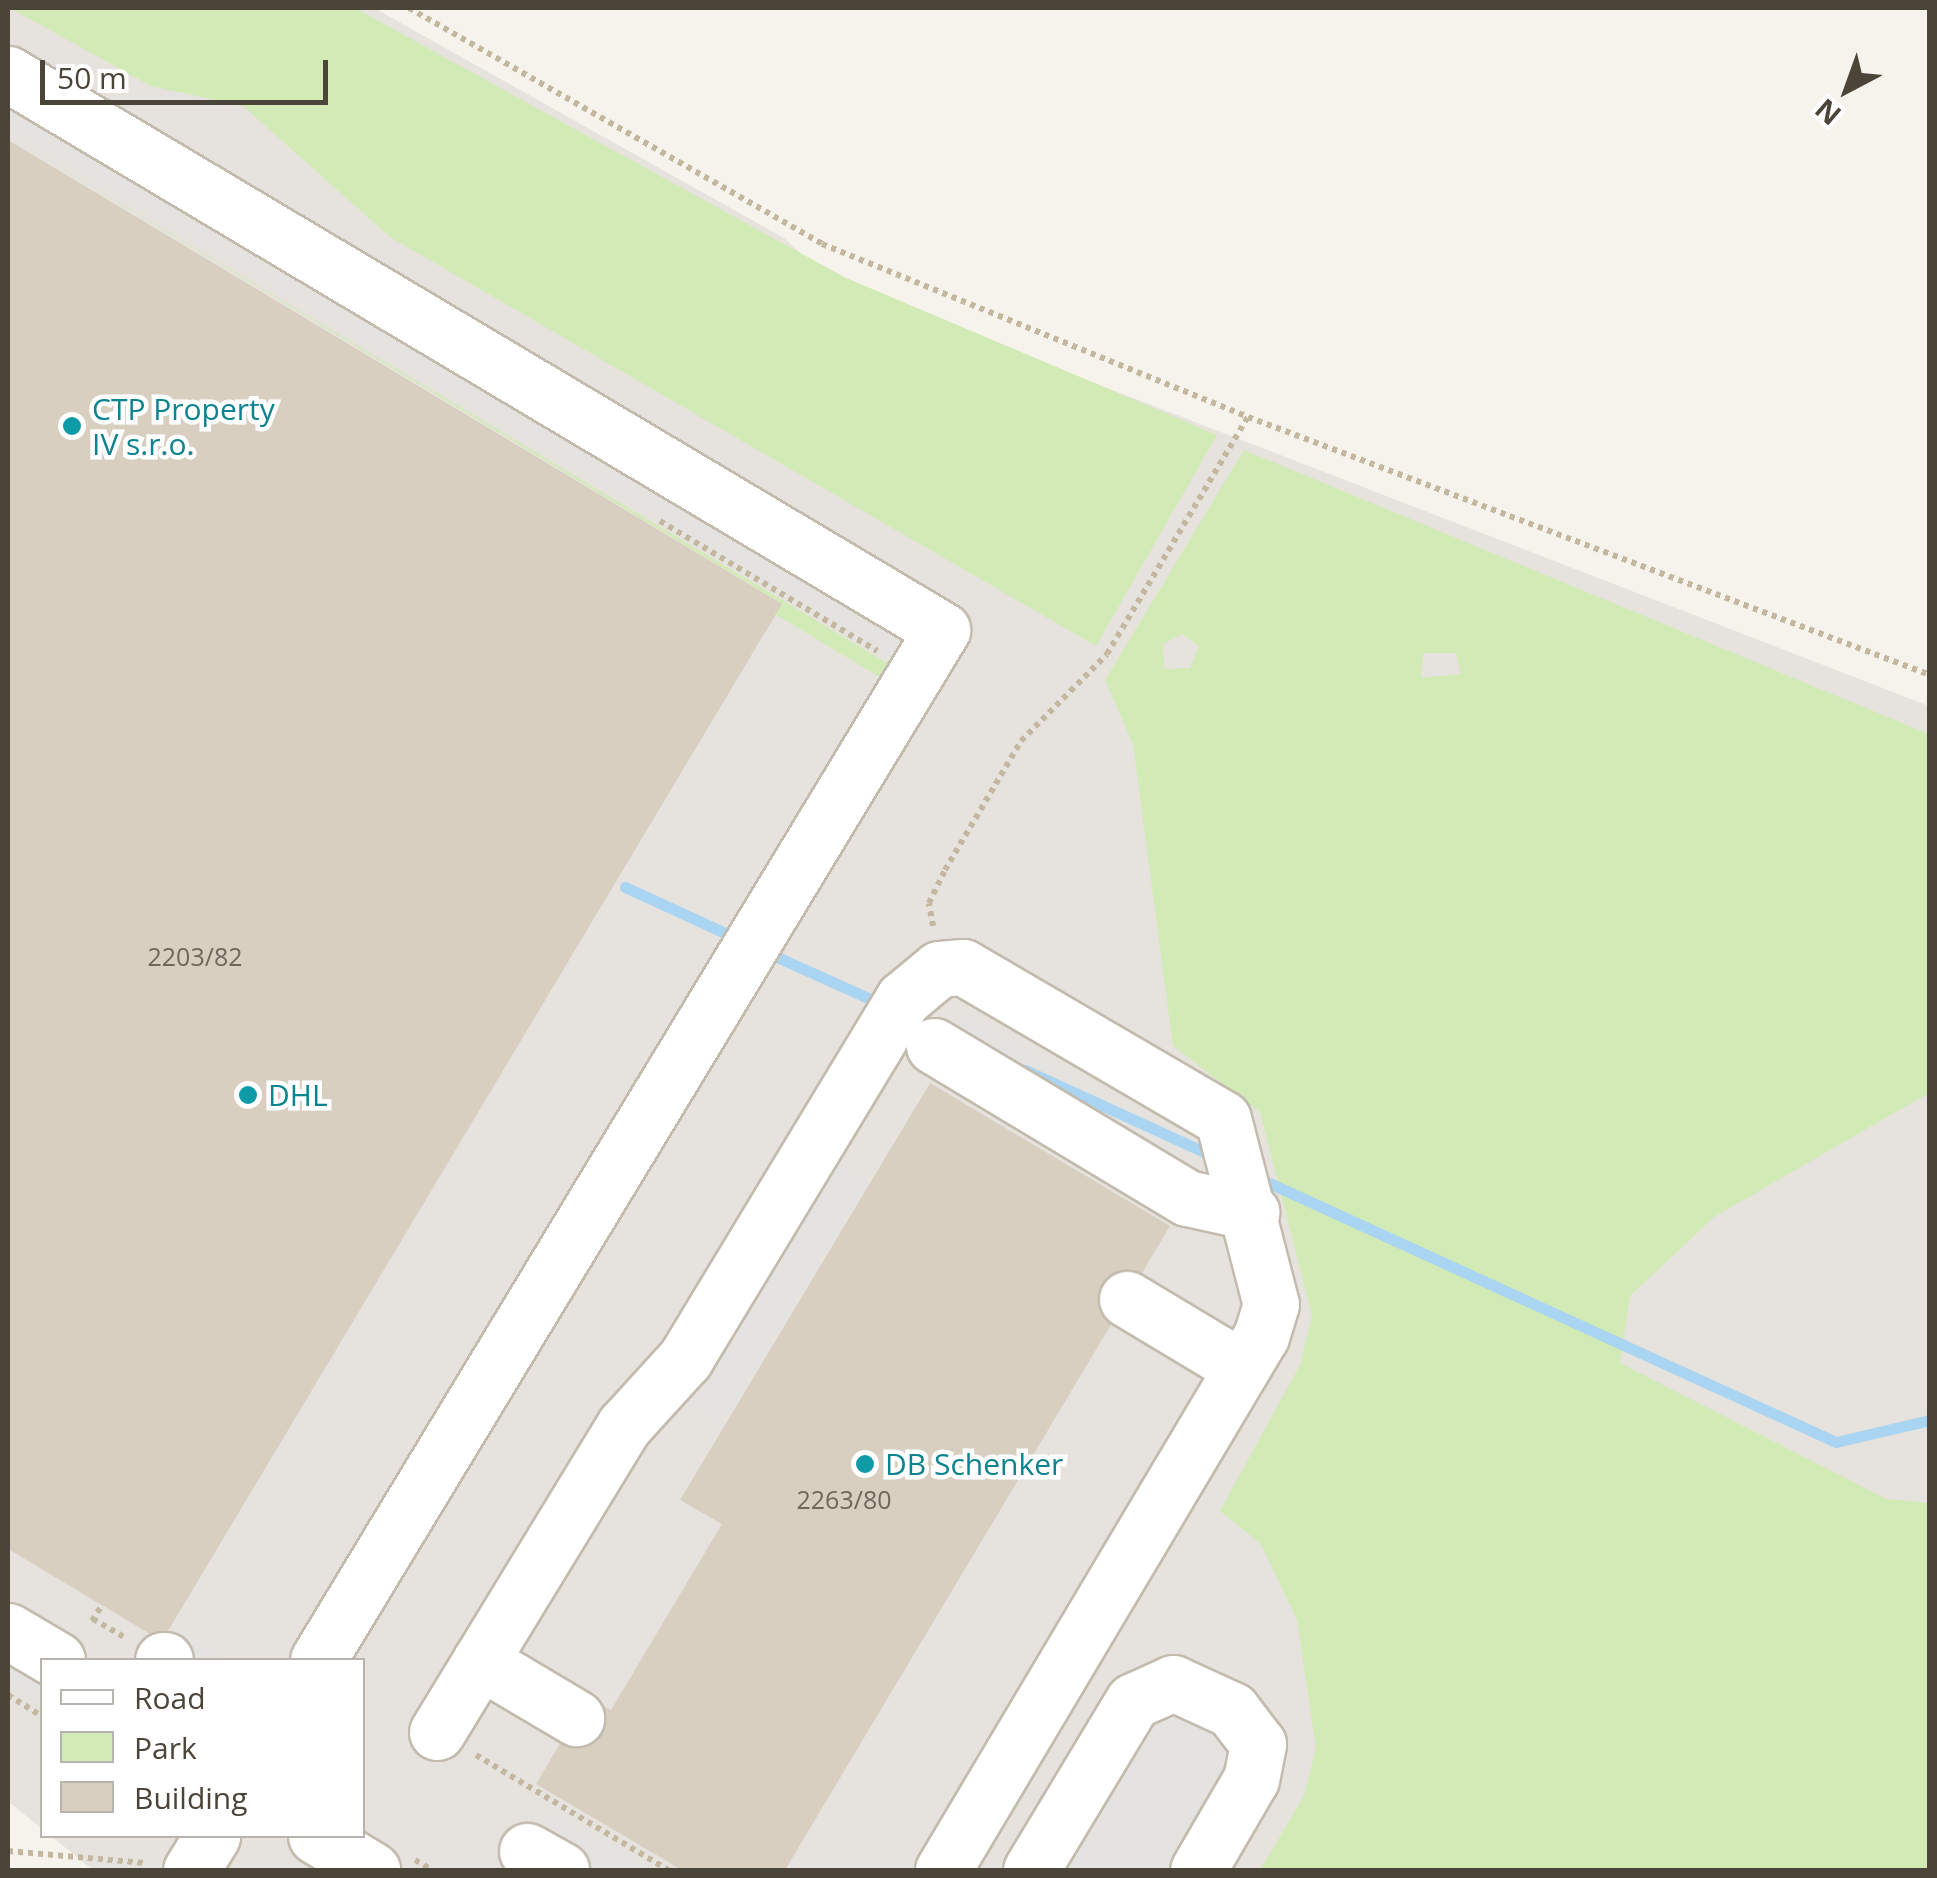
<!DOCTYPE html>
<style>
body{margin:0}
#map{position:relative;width:1937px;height:1878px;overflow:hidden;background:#f6f3ec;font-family:"Open Sans",sans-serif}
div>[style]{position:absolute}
.industrial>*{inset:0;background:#e6e2dd}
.green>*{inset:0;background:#d2eab5}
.parking>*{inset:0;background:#e5e3e0}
.stream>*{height:11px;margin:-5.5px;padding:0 5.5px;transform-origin:5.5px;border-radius:5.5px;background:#a9d4f2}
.building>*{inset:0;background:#d8cfc1}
.path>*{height:6px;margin-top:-3px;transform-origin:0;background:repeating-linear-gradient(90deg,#c4b79f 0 5px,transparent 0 10px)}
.roads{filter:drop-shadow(2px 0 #c2bbae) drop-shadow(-2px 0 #c2bbae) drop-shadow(0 2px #c2bbae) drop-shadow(0 -2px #c2bbae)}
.minor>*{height:55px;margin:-27.5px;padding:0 27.5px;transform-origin:27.5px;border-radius:27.5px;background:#fff}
.dots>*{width:28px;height:28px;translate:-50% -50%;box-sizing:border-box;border:5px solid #fff;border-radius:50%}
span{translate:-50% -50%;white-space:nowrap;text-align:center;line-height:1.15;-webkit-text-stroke:9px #fff;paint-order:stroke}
.number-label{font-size:25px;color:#6e675b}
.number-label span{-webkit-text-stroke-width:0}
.culture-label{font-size:30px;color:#0d838f}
.left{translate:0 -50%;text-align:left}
.frame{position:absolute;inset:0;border:10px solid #4b4439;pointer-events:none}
.legend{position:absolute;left:40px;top:1658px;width:325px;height:180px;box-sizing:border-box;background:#fff;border:2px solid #b7b4b0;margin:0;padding:12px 18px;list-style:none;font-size:30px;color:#4b4439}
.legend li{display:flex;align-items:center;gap:20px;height:50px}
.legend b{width:50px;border:2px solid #b7b4b0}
.north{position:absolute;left:1797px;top:40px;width:100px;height:100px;-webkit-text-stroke:8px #fff;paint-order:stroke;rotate:221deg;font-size:28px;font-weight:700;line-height:40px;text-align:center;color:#4b4439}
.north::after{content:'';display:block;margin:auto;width:35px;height:45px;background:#4b4439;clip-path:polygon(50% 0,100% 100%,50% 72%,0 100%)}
.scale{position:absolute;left:40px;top:60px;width:288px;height:45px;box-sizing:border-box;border:5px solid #4b4439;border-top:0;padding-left:12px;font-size:30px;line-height:35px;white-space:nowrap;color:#4b4439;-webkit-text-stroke:8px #fff;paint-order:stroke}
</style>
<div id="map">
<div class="industrial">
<i style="clip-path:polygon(8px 8px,374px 8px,784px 238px,833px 282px,1929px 706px,1929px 1870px,93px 1870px,51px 1836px,362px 1836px,362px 1660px,42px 1660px,42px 1829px,8px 1801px)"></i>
</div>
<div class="green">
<i style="clip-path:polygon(10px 8px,355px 8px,844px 277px,1217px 435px,1096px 646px,390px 237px,243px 106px,151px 86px)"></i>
<i style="clip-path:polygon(8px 136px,887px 663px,908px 629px,886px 681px,775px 614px,781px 603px)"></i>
<i style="clip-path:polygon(evenodd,1244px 450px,1929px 734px,1929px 1093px,1714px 1217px,1630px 1296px,1620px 1363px,1887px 1499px,1929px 1503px,1929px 1870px,1260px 1870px,1304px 1796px,1316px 1748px,1297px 1620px,1261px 1544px,1220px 1511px,1300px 1365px,1312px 1316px,1260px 1112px,1173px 1046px,1133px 744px,1105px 680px,1244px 450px,1182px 634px,1199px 646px,1190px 668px,1164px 669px,1163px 644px,1182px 634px,1244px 450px,1423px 653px,1456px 653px,1461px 674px,1421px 678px,1423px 653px)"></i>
</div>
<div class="parking">
<i style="clip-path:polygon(8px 92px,908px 629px,890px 659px,8px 129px)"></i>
<i style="clip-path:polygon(958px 1007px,1185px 1143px,1162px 1182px,934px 1046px)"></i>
<i style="clip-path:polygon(813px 1147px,871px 1181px,723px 1428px,659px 1387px)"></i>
<i style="clip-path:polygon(8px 1631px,42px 1660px,42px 1707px,8px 1686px)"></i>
<i style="clip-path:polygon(180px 1631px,229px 1660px,162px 1660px)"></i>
<i style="clip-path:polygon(1243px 1696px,1218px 1870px,1011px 1870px,1106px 1713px)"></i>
<i style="clip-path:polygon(551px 1809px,654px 1870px,515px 1870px)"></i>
</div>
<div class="stream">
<i style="left:625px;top:887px;width:127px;rotate:24.7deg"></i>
<i style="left:766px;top:952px;width:126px;rotate:24.3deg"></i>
<i style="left:1025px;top:1070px;width:211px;rotate:24.6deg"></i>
<i style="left:1256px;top:1177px;width:638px;rotate:24.56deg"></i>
<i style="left:1836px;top:1442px;width:97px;rotate:-13.2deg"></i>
</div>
<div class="building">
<i style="clip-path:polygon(8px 140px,782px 604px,162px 1641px,8px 1549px)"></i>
<i style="clip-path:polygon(930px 1083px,1170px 1226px,785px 1870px,682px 1870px,536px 1784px,588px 1697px,611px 1710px,722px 1524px,680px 1500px)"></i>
</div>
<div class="path">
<i style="left:409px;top:8px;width:476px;rotate:29.7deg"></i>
<i style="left:822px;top:244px;width:460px;rotate:22.1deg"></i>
<i style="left:1248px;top:417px;width:729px;rotate:20.72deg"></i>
<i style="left:660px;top:521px;width:253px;rotate:30.9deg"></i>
<i style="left:933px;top:926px;width:23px;rotate:-100deg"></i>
<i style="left:929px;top:903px;width:37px;rotate:-64deg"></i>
<i style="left:945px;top:870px;width:150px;rotate:-59.5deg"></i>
<i style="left:1021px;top:741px;width:122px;rotate:-45.3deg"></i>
<i style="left:1107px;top:654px;width:276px;rotate:-59.3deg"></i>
<i style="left:93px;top:1619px;width:39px;rotate:30deg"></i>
<i style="left:92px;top:1621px;width:19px;rotate:-58deg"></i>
<i style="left:8px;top:1695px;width:40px;rotate:32deg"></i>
<i style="left:476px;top:1755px;width:224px;rotate:30.9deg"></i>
<i style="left:8px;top:1851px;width:139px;rotate:5deg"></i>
<i style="left:415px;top:1860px;width:20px;rotate:30deg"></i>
</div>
<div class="roads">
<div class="minor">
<i style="left:8px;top:74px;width:1087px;rotate:30.76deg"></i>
<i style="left:942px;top:630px;width:1204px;rotate:121.21deg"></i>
<i style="left:934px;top:1046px;width:295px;rotate:31deg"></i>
<i style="left:1187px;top:1198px;width:66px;rotate:12.3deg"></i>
<i style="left:1127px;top:1299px;width:134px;rotate:31deg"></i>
<i style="left:8px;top:1631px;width:57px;rotate:30.6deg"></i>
<i style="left:163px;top:1660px;width:2px"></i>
<i style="left:480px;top:1661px;width:112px;rotate:30.7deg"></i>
<i style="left:437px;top:1732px;width:359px;rotate:-58.6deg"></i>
<i style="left:624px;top:1426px;width:91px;rotate:-47.7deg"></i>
<i style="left:685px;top:1359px;width:421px;rotate:-58.8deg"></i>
<i style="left:903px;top:999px;width:47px;rotate:-39.8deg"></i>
<i style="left:939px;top:969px;width:24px;rotate:-5deg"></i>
<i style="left:963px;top:967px;width:301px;rotate:30.3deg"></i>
<i style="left:1223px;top:1119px;width:191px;rotate:75.5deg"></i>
<i style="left:1271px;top:1304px;width:34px;rotate:107deg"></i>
<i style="left:1261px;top:1336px;width:622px;rotate:120.77deg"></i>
<i style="left:316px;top:1836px;width:66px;rotate:31.3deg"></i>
<i style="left:527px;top:1851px;width:39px;rotate:29deg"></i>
<i style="left:191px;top:1870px;width:40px;rotate:-58deg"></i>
<i style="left:1031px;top:1870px;width:197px;rotate:-58.9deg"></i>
<i style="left:1133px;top:1701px;width:44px;rotate:-24.2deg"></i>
<i style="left:1173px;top:1683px;width:65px;rotate:24.6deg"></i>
<i style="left:1232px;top:1710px;width:43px;rotate:52.6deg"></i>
<i style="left:1258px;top:1744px;width:36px;rotate:101deg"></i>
<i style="left:1251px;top:1779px;width:105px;rotate:120.2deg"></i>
</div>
</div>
<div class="dots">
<i style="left:72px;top:426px;background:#0f9aa8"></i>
<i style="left:248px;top:1095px;background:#0f9aa8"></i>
<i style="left:865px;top:1464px;background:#0f9aa8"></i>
</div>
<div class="number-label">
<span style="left:195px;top:956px">2203/82</span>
<span style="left:844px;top:1499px">2263/80</span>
</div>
<div class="culture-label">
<span class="left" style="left:92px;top:426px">CTP Property<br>IV s.r.o.</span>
<span class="left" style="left:268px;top:1095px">DHL</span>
<span class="left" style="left:885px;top:1464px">DB Schenker</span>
</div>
<div class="frame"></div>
<ul class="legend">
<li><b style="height:12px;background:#fff"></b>Road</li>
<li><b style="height:28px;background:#d2eab5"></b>Park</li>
<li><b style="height:28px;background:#d8cfc1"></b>Building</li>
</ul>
<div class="north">N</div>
<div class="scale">50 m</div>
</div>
